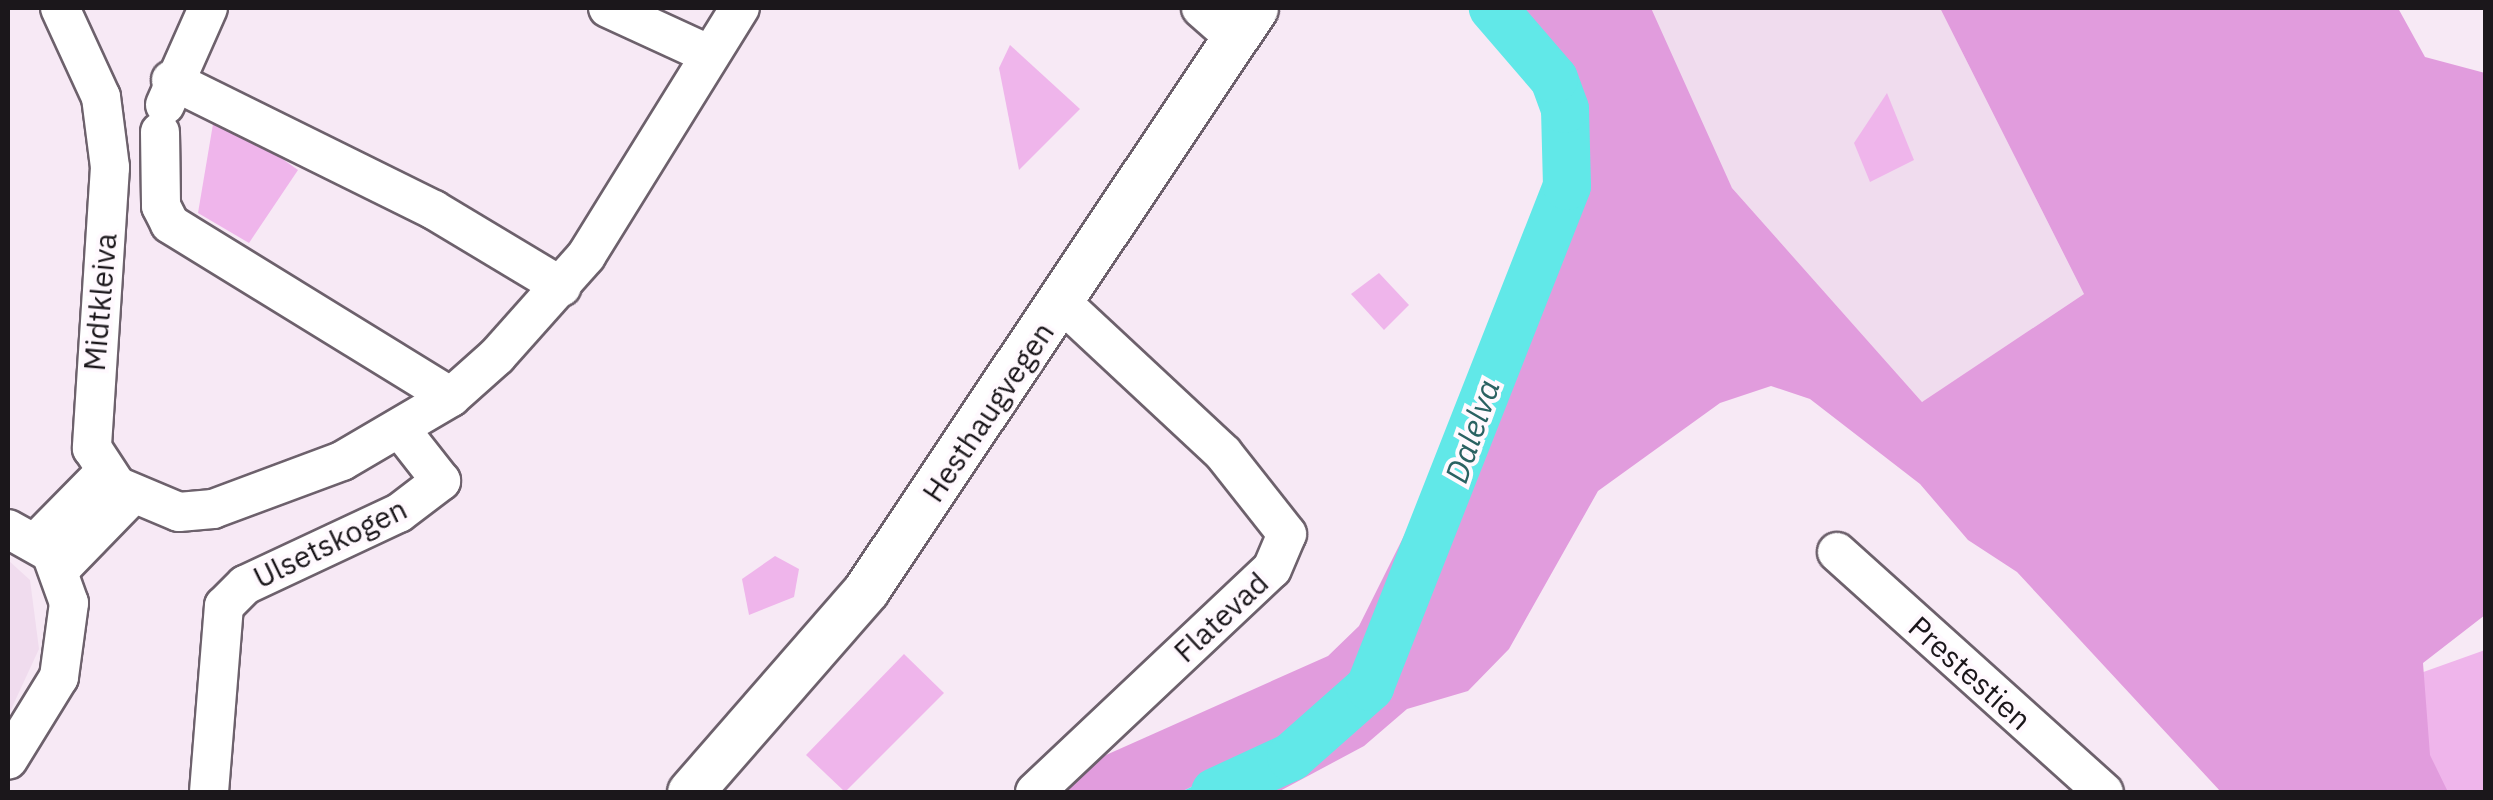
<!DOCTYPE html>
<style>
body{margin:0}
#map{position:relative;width:2493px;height:800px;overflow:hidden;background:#f7e9f5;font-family:"IBM Plex Sans",sans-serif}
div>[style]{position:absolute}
.built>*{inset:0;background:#f0dcee}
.green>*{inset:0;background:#efb5eb}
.forest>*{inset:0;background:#e19cdd}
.water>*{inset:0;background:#61e8e8}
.river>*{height:48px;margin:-24px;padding:0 24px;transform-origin:24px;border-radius:24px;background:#61e8e8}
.roads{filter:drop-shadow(2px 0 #6d616c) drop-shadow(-2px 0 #6d616c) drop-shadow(0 2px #6d616c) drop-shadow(0 -2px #6d616c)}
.minor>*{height:38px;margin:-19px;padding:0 19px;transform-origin:19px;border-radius:19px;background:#fff}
.major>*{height:45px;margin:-22.5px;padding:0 22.5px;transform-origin:22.5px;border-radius:22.5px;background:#fff}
span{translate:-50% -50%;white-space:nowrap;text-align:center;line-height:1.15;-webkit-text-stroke:8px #fff9fe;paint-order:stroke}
.street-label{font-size:30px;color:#1b171b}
.water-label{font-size:32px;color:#2a6262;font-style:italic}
.frame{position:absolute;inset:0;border:10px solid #1b171b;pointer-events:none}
</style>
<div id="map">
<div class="built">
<i style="clip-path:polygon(1642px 8px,1940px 8px,2084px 294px,1922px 402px,1732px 188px)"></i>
<i style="clip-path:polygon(8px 560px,30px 580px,39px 649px,8px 716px)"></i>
</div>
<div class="green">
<i style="clip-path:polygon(1010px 45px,1080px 109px,1019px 170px,999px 68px)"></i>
<i style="clip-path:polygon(1887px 93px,1914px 160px,1870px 182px,1854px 143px)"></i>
<i style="clip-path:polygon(225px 118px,298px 170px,249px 243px,198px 213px,213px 124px)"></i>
<i style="clip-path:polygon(1379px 273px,1409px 305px,1384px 330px,1351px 294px)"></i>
<i style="clip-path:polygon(775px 556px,799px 569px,794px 597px,749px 615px,742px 579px)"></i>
<i style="clip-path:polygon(2485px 650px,2485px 792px,2402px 792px,2415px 675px)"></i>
<i style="clip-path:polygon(904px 654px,944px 693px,845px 792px,806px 755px)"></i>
</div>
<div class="forest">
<i style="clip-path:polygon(1523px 8px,1651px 8px,1732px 188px,1922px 402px,2084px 294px,1940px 8px,2398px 8px,2425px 57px,2485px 73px,2485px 615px,2423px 663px,2430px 755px,2448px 792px,2221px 792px,2017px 572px,1968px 540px,1920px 484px,1810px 399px,1771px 386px,1720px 403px,1598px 491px,1509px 649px,1468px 691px,1407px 709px,1364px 746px,1278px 792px,1242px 792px,1294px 775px,1363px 714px,1352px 693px,1320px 724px,1181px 792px,1023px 792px,1328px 656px,1359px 626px,1568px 207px,1579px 163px,1576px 100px)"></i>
</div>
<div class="water">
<i style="clip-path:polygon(1351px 693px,1363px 713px,1294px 775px,1242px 792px,1181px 792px,1320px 724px)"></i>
</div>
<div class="river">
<i style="left:1215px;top:792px;width:84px;rotate:-24.7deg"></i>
<i style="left:1291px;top:757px;width:106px;rotate:-41.5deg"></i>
<i style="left:1370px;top:687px;width:538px;rotate:-68.53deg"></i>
<i style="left:1567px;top:186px;width:77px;rotate:-91.5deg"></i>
<i style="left:1565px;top:109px;width:32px;rotate:-110deg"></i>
<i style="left:1554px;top:79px;width:94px;rotate:-130.7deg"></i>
</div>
<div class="roads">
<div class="minor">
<i style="left:60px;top:8px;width:98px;rotate:65.3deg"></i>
<i style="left:101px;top:97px;width:71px;rotate:82.7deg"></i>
<i style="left:110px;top:167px;width:282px;rotate:93.7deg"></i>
<i style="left:92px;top:448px;width:45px;rotate:56.7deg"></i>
<i style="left:117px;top:486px;width:67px;rotate:22.8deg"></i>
<i style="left:179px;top:512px;width:34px;rotate:-5deg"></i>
<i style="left:213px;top:509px;width:138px;rotate:-20.4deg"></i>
<i style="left:342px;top:461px;width:126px;rotate:-30.4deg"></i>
<i style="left:451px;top:397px;width:62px;rotate:-41.7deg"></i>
<i style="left:497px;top:356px;width:134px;rotate:-48.3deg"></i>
<i style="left:586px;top:256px;width:292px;rotate:-58.2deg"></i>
<i style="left:608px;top:8px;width:112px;rotate:24.7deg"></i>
<i style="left:1201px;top:8px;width:45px;rotate:41.4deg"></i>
<i style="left:171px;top:80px;width:293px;rotate:26.3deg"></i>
<i style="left:434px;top:210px;width:149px;rotate:31deg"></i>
<i style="left:165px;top:105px;width:106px;rotate:-66.1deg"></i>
<i style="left:160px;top:132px;width:74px;rotate:89.2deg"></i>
<i style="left:161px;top:206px;width:20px;rotate:63deg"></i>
<i style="left:170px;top:224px;width:330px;rotate:31.6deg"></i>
<i style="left:8px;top:529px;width:49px;rotate:29.2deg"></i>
<i style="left:51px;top:553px;width:53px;rotate:70.2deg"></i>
<i style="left:69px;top:603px;width:75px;rotate:97.7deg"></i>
<i style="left:59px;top:677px;width:97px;rotate:121.6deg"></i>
<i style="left:37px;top:541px;width:95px;rotate:-45.4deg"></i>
<i style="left:1837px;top:552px;width:359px;rotate:42deg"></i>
<i style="left:61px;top:568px;width:100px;rotate:-45.8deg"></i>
<i style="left:209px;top:792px;width:187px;rotate:-85.4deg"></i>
<i style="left:224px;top:606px;width:30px;rotate:-45deg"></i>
<i style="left:245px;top:585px;width:170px;rotate:-25.1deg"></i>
<i style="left:399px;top:513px;width:53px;rotate:-37.3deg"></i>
<i style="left:441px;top:481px;width:65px;rotate:-128.1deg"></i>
<i style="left:1035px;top:792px;width:325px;rotate:-43.3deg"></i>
<i style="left:1272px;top:569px;width:38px;rotate:-67deg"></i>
<i style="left:1287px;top:534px;width:103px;rotate:-128.3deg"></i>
<i style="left:1223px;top:453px;width:221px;rotate:-137deg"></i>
</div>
<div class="major">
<i style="left:690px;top:792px;width:268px;rotate:-48.9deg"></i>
<i style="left:866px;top:590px;width:700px;rotate:-56.24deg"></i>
</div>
</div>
<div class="street-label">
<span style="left:100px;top:302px;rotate:-85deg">Midtkleiva</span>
<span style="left:988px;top:412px;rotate:-56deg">Hesthaugvegen</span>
<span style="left:330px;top:543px;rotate:-26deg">Ulsetskogen</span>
<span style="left:1221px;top:617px;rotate:-43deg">Flatevad</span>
<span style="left:1970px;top:673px;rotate:42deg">Prestestien</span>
</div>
<div class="water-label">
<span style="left:1472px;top:431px;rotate:-71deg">Dalelva</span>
</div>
<div class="frame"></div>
</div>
